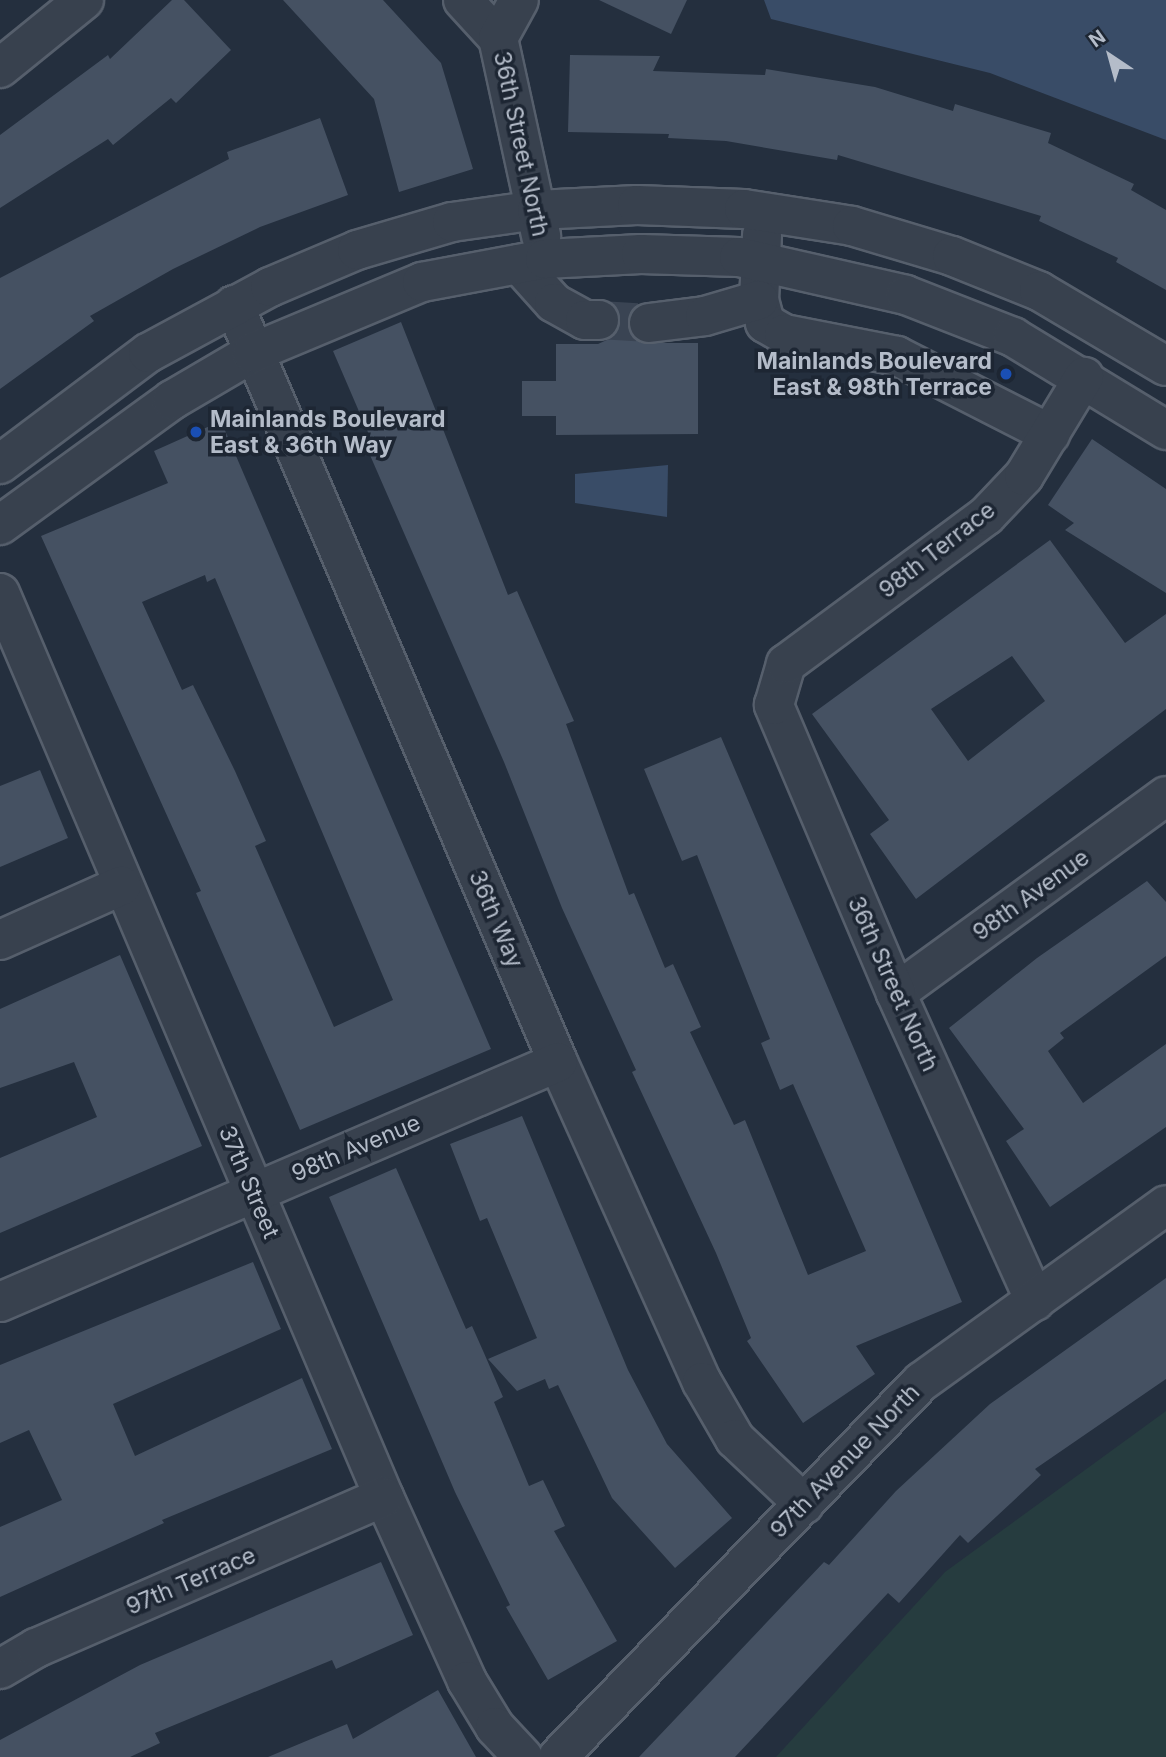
<!DOCTYPE html>
<style>
body{margin:0}
#map{position:relative;width:1166px;height:1757px;overflow:hidden;background:#242f3e;font-family:Inter,sans-serif}
div>[style]{position:absolute}
.green>*{inset:0;background:#263c3f}
.water>*{inset:0;background:#394c67}
.building>*{inset:0;background:#455162}
.minor-tunnel>*{height:38px;margin-top:-19px;transform-origin:0;background:repeating-linear-gradient(90deg,#3a4453 0 38px,transparent 0 57px)}
.roads{filter:drop-shadow(2px 0 #565f6c) drop-shadow(-2px 0 #565f6c) drop-shadow(0 2px #565f6c) drop-shadow(0 -2px #565f6c)}
.minor>*{height:38px;margin:-19px;padding:0 19px;transform-origin:19px;border-radius:19px;background:#38414e}
.dots>*{width:19px;height:19px;translate:-50% -50%;box-sizing:border-box;border:4px solid #1d2633;border-radius:50%}
span{translate:-50% -50%;white-space:nowrap;text-align:center;line-height:1.15;-webkit-text-stroke:7px #1d2633;paint-order:stroke}
.street-label{font-size:23px;color:#b4bcc9}
.poi-label{font-size:23px;color:#b4bcc9;font-weight:700}
.right{translate:-100% -50%;text-align:right}
.left{translate:0 -50%;text-align:left}
.north{position:absolute;left:1075px;top:21px;width:70px;height:70px;-webkit-text-stroke:5px #1d2633;paint-order:stroke;rotate:324deg;font-size:19px;font-weight:700;line-height:28px;text-align:center;color:#b4bcc9}
.north::after{content:'';display:block;margin:auto;width:24px;height:32px;background:#b4bcc9;clip-path:polygon(50% 0,100% 100%,50% 72%,0 100%)}
</style>
<div id="map">
<div class="green">
<i style="clip-path:polygon(1166px 1411px,1166px 1757px,776px 1757px,945px 1572px)"></i>
</div>
<div class="water">
<i style="clip-path:polygon(764px 0,1166px 0,1166px 140px,990px 73px,771px 19px)"></i>
<i style="clip-path:polygon(668px 465px,667px 517px,575px 503px,575px 474px)"></i>
</div>
<div class="building">
<i style="clip-path:polygon(172px 0,184px 0,231px 50px,176px 103px,171px 98px,113px 145px,108px 139px,0 208px,0 135px,108px 55px,110px 59px)"></i>
<i style="clip-path:polygon(283px 0,383px 0,441px 63px,473px 169px,399px 192px,374px 99px)"></i>
<i style="clip-path:polygon(599px 0,687px 0,671px 34px)"></i>
<i style="clip-path:polygon(570px 55px,660px 56px,653px 71px,765px 75px,766px 69px,875px 87px,953px 111px,955px 104px,1051px 133px,1048px 143px,1134px 184px,1131px 190px,1166px 210px,1166px 290px,1116px 262px,1118px 258px,1039px 221px,1041px 216px,838px 155px,837px 160px,726px 141px,668px 138px,669px 134px,568px 132px)"></i>
<i style="clip-path:polygon(320px 118px,348px 195px,260px 227px,173px 269px,90px 316px,94px 321px,0 389px,0 278px,229px 159px,227px 152px)"></i>
<i style="clip-path:polygon(619px 311px,632px 311px,627px 326px,641px 343px,698px 343px,698px 434px,556px 435px,556px 416px,522px 416px,522px 381px,556px 381px,556px 344px,598px 344px,609px 339px,618px 330px)"></i>
<i style="clip-path:polygon(401px 322px,508px 595px,517px 591px,574px 721px,566px 724px,629px 895px,634px 893px,665px 968px,673px 964px,701px 1027px,690px 1032px,734px 1125px,745px 1120px,808px 1275px,866px 1251px,793px 1084px,780px 1090px,761px 1043px,770px 1039px,697px 855px,682px 861px,644px 769px,721px 737px,962px 1302px,856px 1346px,875px 1374px,803px 1423px,747px 1341px,751px 1338px,716px 1253px,632px 1072px,636px 1070px,562px 908px,504px 762px,366px 446px,373px 444px,333px 351px)"></i>
<i style="clip-path:polygon(evenodd,221px 421px,491px 1049px,300px 1130px,196px 893px,201px 891px,41px 536px,168px 483px,154px 451px,221px 421px,205px 575px,207px 582px,215px 578px,393px 1000px,334px 1027px,255px 846px,266px 841px,235px 771px,193px 685px,182px 690px,142px 602px,205px 575px)"></i>
<i style="clip-path:polygon(1092px 439px,1166px 489px,1166px 593px,1065px 530px,1074px 523px,1048px 505px)"></i>
<i style="clip-path:polygon(evenodd,1050px 540px,1125px 643px,1166px 614px,1166px 709px,916px 899px,870px 834px,889px 820px,812px 714px,1050px 540px,1012px 656px,1045px 701px,968px 761px,931px 709px,1012px 656px)"></i>
<i style="clip-path:polygon(40px 770px,68px 838px,0 867px,0 786px)"></i>
<i style="clip-path:polygon(1147px 881px,1166px 902px,1166px 956px,1060px 1033px,1064px 1038px,1048px 1051px,1083px 1103px,1166px 1044px,1166px 1127px,1050px 1207px,1006px 1141px,1024px 1129px,949px 1028px,1037px 958px)"></i>
<i style="clip-path:polygon(120px 955px,202px 1146px,0 1233px,0 1158px,97px 1117px,74px 1062px,0 1088px,0 1009px)"></i>
<i style="clip-path:polygon(522px 1116px,628px 1370px,667px 1444px,732px 1518px,675px 1568px,612px 1498px,558px 1385px,549px 1389px,545px 1379px,517px 1391px,488px 1359px,537px 1338px,487px 1218px,480px 1221px,450px 1144px)"></i>
<i style="clip-path:polygon(396px 1168px,466px 1329px,472px 1326px,484px 1353px,503px 1397px,494px 1402px,529px 1486px,543px 1480px,565px 1526px,554px 1531px,617px 1641px,548px 1680px,506px 1607px,510px 1605px,455px 1492px,329px 1197px)"></i>
<i style="clip-path:polygon(253px 1262px,281px 1329px,113px 1404px,135px 1456px,302px 1378px,332px 1449px,162px 1520px,164px 1523px,0 1597px,0 1527px,62px 1500px,29px 1430px,0 1443px,0 1365px)"></i>
<i style="clip-path:polygon(1166px 1278px,1166px 1379px,1035px 1469px,1041px 1475px,968px 1543px,960px 1535px,899px 1603px,888px 1593px,735px 1757px,639px 1757px,824px 1562px,829px 1565px,896px 1491px,990px 1404px)"></i>
<i style="clip-path:polygon(381px 1562px,413px 1635px,336px 1669px,332px 1660px,155px 1733px,160px 1743px,130px 1757px,0 1757px,0 1740px,140px 1665px)"></i>
<i style="clip-path:polygon(438px 1690px,476px 1757px,268px 1757px,347px 1724px,353px 1739px)"></i>
</div>
<div class="minor-tunnel">
<i style="left:599px;top:320px;width:50px;rotate:3.4deg"></i>
</div>
<div class="roads">
<div class="minor">
<i style="left:463px;top:0;width:52px;rotate:47.4deg"></i>
<i style="left:498px;top:38px;width:203px;rotate:77.7deg"></i>
<i style="left:498px;top:38px;width:43px;rotate:-61.1deg"></i>
<i style="left:0;top:68px;width:108px;rotate:-39deg"></i>
<i style="left:762px;top:235px;width:65px;rotate:92.6deg"></i>
<i style="left:759px;top:300px;width:24px;rotate:75deg"></i>
<i style="left:765px;top:323px;width:22px;rotate:30deg"></i>
<i style="left:784px;top:334px;width:115px;rotate:11deg"></i>
<i style="left:897px;top:356px;width:172px;rotate:27deg"></i>
<i style="left:519px;top:264px;width:52px;rotate:48.1deg"></i>
<i style="left:554px;top:303px;width:35px;rotate:29deg"></i>
<i style="left:585px;top:320px;width:14px"></i>
<i style="left:234px;top:305px;width:823px;rotate:66.83deg"></i>
<i style="left:558px;top:1062px;width:351px;rotate:65.8deg"></i>
<i style="left:702px;top:1382px;width:66px;rotate:59.9deg"></i>
<i style="left:735px;top:1439px;width:95px;rotate:43.3deg"></i>
<i style="left:649px;top:323px;width:56px;rotate:-7.1deg"></i>
<i style="left:705px;top:316px;width:56px;rotate:-16.5deg"></i>
<i style="left:0;top:464px;width:185px;rotate:-36.9deg"></i>
<i style="left:148px;top:353px;width:139px;rotate:-28.4deg"></i>
<i style="left:270px;top:287px;width:95px;rotate:-23deg"></i>
<i style="left:357px;top:250px;width:99px;rotate:-16.4deg"></i>
<i style="left:452px;top:222px;width:86px;rotate:-8deg"></i>
<i style="left:537px;top:210px;width:100px;rotate:-2.9deg"></i>
<i style="left:637px;top:205px;width:107px;rotate:2.1deg"></i>
<i style="left:744px;top:209px;width:109px;rotate:8.9deg"></i>
<i style="left:852px;top:226px;width:104px;rotate:16.7deg"></i>
<i style="left:952px;top:256px;width:94px;rotate:21.9deg"></i>
<i style="left:1039px;top:291px;width:147px;rotate:30.6deg"></i>
<i style="left:0;top:525px;width:213px;rotate:-36deg"></i>
<i style="left:172px;top:400px;width:93px;rotate:-30.4deg"></i>
<i style="left:252px;top:353px;width:184px;rotate:-22.7deg"></i>
<i style="left:422px;top:282px;width:125px;rotate:-10.6deg"></i>
<i style="left:545px;top:259px;width:96px;rotate:-3deg"></i>
<i style="left:641px;top:254px;width:98px;rotate:1.8deg"></i>
<i style="left:739px;top:257px;width:171px;rotate:12.8deg"></i>
<i style="left:906px;top:295px;width:115px;rotate:21.4deg"></i>
<i style="left:1013px;top:337px;width:179px;rotate:31.3deg"></i>
<i style="left:0;top:593px;width:982px;rotate:66.99deg"></i>
<i style="left:384px;top:1497px;width:202px;rotate:65.7deg"></i>
<i style="left:467px;top:1681px;width:54px;rotate:58.7deg"></i>
<i style="left:495px;top:1727px;width:41px;rotate:47deg"></i>
<i style="left:0;top:940px;width:133px;rotate:-24.1deg"></i>
<i style="left:896px;top:993px;width:334px;rotate:-36.1deg"></i>
<i style="left:1035px;top:1301px;width:338px;rotate:-114.3deg"></i>
<i style="left:896px;top:993px;width:313px;rotate:-113deg"></i>
<i style="left:774px;top:705px;width:43px;rotate:-73.7deg"></i>
<i style="left:786px;top:664px;width:249px;rotate:-36.5deg"></i>
<i style="left:986px;top:516px;width:55px;rotate:-46.5deg"></i>
<i style="left:1024px;top:476px;width:116px;rotate:-58.8deg"></i>
<i style="left:0;top:1302px;width:607px;rotate:-23.27deg"></i>
<i style="left:0;top:1669px;width:42px;rotate:-30.3deg"></i>
<i style="left:36px;top:1648px;width:379px;rotate:-23.5deg"></i>
<i style="left:558px;top:1757px;width:522px;rotate:-45.93deg"></i>
<i style="left:921px;top:1382px;width:302px;rotate:-35.8deg"></i>
</div>
</div>
<div class="dots">
<i style="left:1006px;top:374px;background:#1a4fb4"></i>
<i style="left:196px;top:432px;background:#1a4fb4"></i>
</div>
<div class="street-label">
<span style="left:521px;top:144px;rotate:78deg">36th Street North</span>
<span style="left:937px;top:550px;rotate:-38deg">98th Terrace</span>
<span style="left:1031px;top:895px;rotate:-36deg">98th Avenue</span>
<span style="left:496px;top:919px;rotate:67deg">36th Way</span>
<span style="left:893px;top:984px;rotate:66deg">36th Street North</span>
<span style="left:356px;top:1148px;rotate:-23deg">98th Avenue</span>
<span style="left:249px;top:1182px;rotate:67deg">37th Street</span>
<span style="left:845px;top:1461px;rotate:-46deg">97th Avenue North</span>
<span style="left:191px;top:1581px;rotate:-23deg">97th Terrace</span>
</div>
<div class="poi-label">
<span class="right" style="left:992px;top:374px">Mainlands Boulevard<br>East &amp; 98th Terrace</span>
<span class="left" style="left:210px;top:432px">Mainlands Boulevard<br>East &amp; 36th Way</span>
</div>
<div class="north">N</div>
</div>
